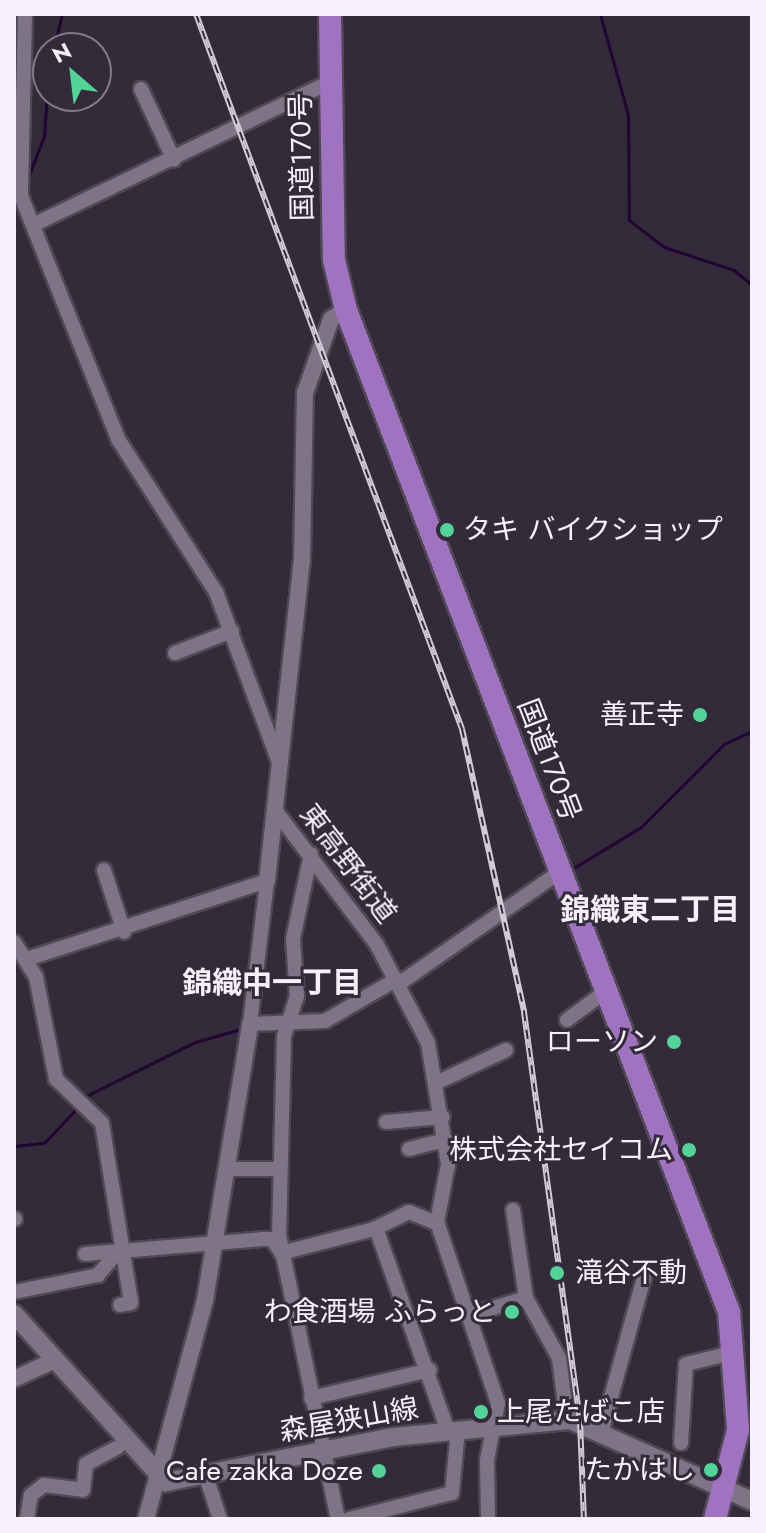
<!DOCTYPE html>
<meta charset="utf-8">
<style>
body{margin:0}
#map{position:relative;width:766px;height:1533px;overflow:hidden;background:#332b3a;font-family:Jost,"Noto Sans JP",sans-serif}
div>[style]{position:absolute}
.stream>*{height:3px;margin:-1.5px;padding:0 1.5px;transform-origin:1.5px;border-radius:1.5px;background:#230435}
.roads{filter:drop-shadow(2px 0 #504855) drop-shadow(-2px 0 #504855) drop-shadow(0 2px #504855) drop-shadow(0 -2px #504855)}
.minor>*{height:14px;margin:-7px;padding:0 7px;transform-origin:7px;border-radius:7px;background:#7e7486}
.tertiary>*{height:16px;margin:-8px;padding:0 8px;transform-origin:8px;border-radius:8px;background:#7e7486}
.secondary>*{height:18px;margin:-9px;padding:0 9px;transform-origin:9px;border-radius:9px;background:#7e7486}
.trunk>*{height:22px;margin:-11px;padding:0 11px;transform-origin:11px;border-radius:11px;background:#a073c1}
.rail>*{height:6px;margin-top:-3px;transform-origin:0;background:repeating-linear-gradient(90deg,#332b3a 0 9px,#d1cbd6 0 18px);box-sizing:border-box;border-block:2px solid #d1cbd6}
.dots>*{width:22px;height:22px;translate:-50% -50%;box-sizing:border-box;border:4px solid #332b3a;border-radius:50%}
span{translate:-50% -50%;white-space:nowrap;text-align:center;line-height:1.15;-webkit-text-stroke:6px #332b3a;paint-order:stroke}
.street-label{font-size:28px;color:#f6f1fb}
.poi-label{font-size:28px;color:#f6f1fb}
.left{translate:0 -50%;text-align:left}
.right{translate:-100% -50%;text-align:right}
.neighbourhood-label{font-size:30px;color:#f6f1fb;font-weight:700}
.frame{position:absolute;inset:0;border:16px solid #f6f1fb;pointer-events:none}
.north{position:absolute;left:32px;top:32px;width:80px;height:80px;box-sizing:border-box;background:#332b3a;border:2px solid #817a87;border-radius:50%;rotate:332deg;font-size:22px;font-weight:700;line-height:32px;text-align:center;color:#f6f1fb}
.north::after{content:'';display:block;margin:auto;width:28px;height:36px;background:#52d397;clip-path:polygon(50% 0,100% 100%,50% 72%,0 100%)}
</style>
<div id="map">
<div class="stream">
<i style="left:600px;top:14px;width:105px;rotate:74.5deg"></i>
<i style="left:628px;top:115px;width:105px;rotate:89.5deg"></i>
<i style="left:629px;top:220px;width:44px;rotate:37.6deg"></i>
<i style="left:664px;top:247px;width:74px;rotate:18.2deg"></i>
<i style="left:734px;top:270px;width:23px;rotate:40deg"></i>
<i style="left:54px;top:48px;width:35px;rotate:-77deg"></i>
<i style="left:27px;top:180px;width:47px;rotate:-68.9deg"></i>
<i style="left:44px;top:136px;width:59px;rotate:-86.1deg"></i>
<i style="left:575px;top:867px;width:77px;rotate:-31.2deg"></i>
<i style="left:641px;top:827px;width:117px;rotate:-45deg"></i>
<i style="left:724px;top:744px;width:31px;rotate:-25deg"></i>
<i style="left:435px;top:951px;width:72px;rotate:-35.4deg"></i>
<i style="left:345px;top:1017px;width:24px;rotate:-30deg"></i>
<i style="left:84px;top:1097px;width:124px;rotate:-26.4deg"></i>
<i style="left:195px;top:1042px;width:51px;rotate:-15.9deg"></i>
<i style="left:14px;top:1146px;width:30px;rotate:-6deg"></i>
<i style="left:44px;top:1143px;width:50px;rotate:-46.6deg"></i>
</div>
<div class="roads">
<div class="minor">
<i style="left:25px;top:14px;width:182px;rotate:91.3deg"></i>
<i style="left:21px;top:196px;width:262px;rotate:68.2deg"></i>
<i style="left:118px;top:439px;width:182px;rotate:57.4deg"></i>
<i style="left:216px;top:592px;width:184px;rotate:69.7deg"></i>
<i style="left:141px;top:89px;width:78px;rotate:65.1deg"></i>
<i style="left:33px;top:225px;width:330px;rotate:-25.7deg"></i>
<i style="left:175px;top:653px;width:61px;rotate:-21.1deg"></i>
<i style="left:275px;top:810px;width:169px;rotate:52.9deg"></i>
<i style="left:377px;top:945px;width:110px;rotate:62.5deg"></i>
<i style="left:428px;top:1043px;width:123px;rotate:80.6deg"></i>
<i style="left:448px;top:1164px;width:59px;rotate:100.7deg"></i>
<i style="left:437px;top:1222px;width:191px;rotate:71.4deg"></i>
<i style="left:498px;top:1403px;width:58px;rotate:100.9deg"></i>
<i style="left:487px;top:1460px;width:59px;rotate:89deg"></i>
<i style="left:311px;top:854px;width:87px;rotate:102deg"></i>
<i style="left:293px;top:939px;width:57px;rotate:86deg"></i>
<i style="left:297px;top:996px;width:42px;rotate:108deg"></i>
<i style="left:284px;top:1036px;width:199px;rotate:91.4deg"></i>
<i style="left:279px;top:1235px;width:290px;rotate:78.3deg"></i>
<i style="left:104px;top:870px;width:65px;rotate:72.1deg"></i>
<i style="left:14px;top:942px;width:41px;rotate:57.8deg"></i>
<i style="left:36px;top:977px;width:104px;rotate:78.9deg"></i>
<i style="left:56px;top:1079px;width:64px;rotate:43.7deg"></i>
<i style="left:102px;top:1123px;width:182px;rotate:80.8deg"></i>
<i style="left:131px;top:1303px;width:11px;rotate:170deg"></i>
<i style="left:27px;top:959px;width:252px;rotate:-18deg"></i>
<i style="left:267px;top:881px;width:144px;rotate:96.8deg"></i>
<i style="left:250px;top:1024px;width:75px;rotate:-2.3deg"></i>
<i style="left:325px;top:1021px;width:83px;rotate:-30.3deg"></i>
<i style="left:400px;top:983px;width:195px;rotate:-34.8deg"></i>
<i style="left:567px;top:1020px;width:49px;rotate:-36.6deg"></i>
<i style="left:438px;top:1082px;width:75px;rotate:-25.2deg"></i>
<i style="left:386px;top:1122px;width:57px;rotate:-5deg"></i>
<i style="left:409px;top:1149px;width:38px;rotate:-14deg"></i>
<i style="left:228px;top:1169px;width:52px"></i>
<i style="left:513px;top:1210px;width:89px;rotate:81.6deg"></i>
<i style="left:526px;top:1298px;width:68px;rotate:61.2deg"></i>
<i style="left:559px;top:1358px;width:63px;rotate:82.6deg"></i>
<i style="left:14px;top:1219px;width:1px"></i>
<i style="left:376px;top:1228px;width:215px;rotate:70.5deg"></i>
<i style="left:281px;top:1253px;width:96px;rotate:-14.5deg"></i>
<i style="left:374px;top:1229px;width:39px;rotate:-26deg"></i>
<i style="left:409px;top:1212px;width:31px;rotate:22deg"></i>
<i style="left:85px;top:1254px;width:178px;rotate:-4.8deg"></i>
<i style="left:262px;top:1239px;width:10px"></i>
<i style="left:272px;top:1239px;width:16px;rotate:55deg"></i>
<i style="left:14px;top:1292px;width:86px;rotate:-11.4deg"></i>
<i style="left:98px;top:1275px;width:33px;rotate:-50deg"></i>
<i style="left:467px;top:1316px;width:62px;rotate:-17deg"></i>
<i style="left:311px;top:1398px;width:122px;rotate:-13.2deg"></i>
<i style="left:602px;top:1430px;width:158px;rotate:-74.6deg"></i>
<i style="left:681px;top:1443px;width:79px;rotate:-86.4deg"></i>
<i style="left:686px;top:1364px;width:51px;rotate:-13.5deg"></i>
<i style="left:206px;top:1476px;width:45px;rotate:72deg"></i>
<i style="left:27px;top:1519px;width:24px;rotate:-81deg"></i>
<i style="left:31px;top:1495px;width:16px;rotate:-38deg"></i>
<i style="left:44px;top:1485px;width:39px;rotate:7deg"></i>
<i style="left:83px;top:1490px;width:26px;rotate:-83deg"></i>
<i style="left:86px;top:1464px;width:36px;rotate:-28deg"></i>
<i style="left:349px;top:1519px;width:106px;rotate:-14.2deg"></i>
<i style="left:452px;top:1493px;width:63px;rotate:-84.6deg"></i>
</div>
<div class="tertiary">
<i style="left:267px;top:881px;width:322px;rotate:-83.8deg"></i>
<i style="left:302px;top:561px;width:168px;rotate:-89deg"></i>
<i style="left:305px;top:393px;width:78px;rotate:-70.6deg"></i>
<i style="left:331px;top:319px;width:17px;rotate:-31deg"></i>
<i style="left:14px;top:1379px;width:45px;rotate:-24.9deg"></i>
<i style="left:146px;top:1519px;width:227px;rotate:-74.9deg"></i>
<i style="left:205px;top:1300px;width:280px;rotate:-80.7deg"></i>
</div>
<div class="secondary">
<i style="left:14px;top:1314px;width:227px;rotate:47.9deg"></i>
<i style="left:166px;top:1482px;width:231px;rotate:-11.2deg"></i>
<i style="left:393px;top:1437px;width:178px;rotate:-5.5deg"></i>
<i style="left:570px;top:1420px;width:199px;rotate:24deg"></i>
</div>
<div class="trunk">
<i style="left:330px;top:14px;width:246px;rotate:89.1deg"></i>
<i style="left:334px;top:260px;width:51px;rotate:76.5deg"></i>
<i style="left:346px;top:310px;width:1073px;rotate:69.08deg"></i>
<i style="left:729px;top:1312px;width:118px;rotate:85.6deg"></i>
<i style="left:738px;top:1430px;width:92px;rotate:104.5deg"></i>
</div>
</div>
<div class="rail">
<i style="left:196px;top:14px;width:763px;rotate:69.59deg"></i>
<i style="left:462px;top:729px;width:290px;rotate:77.6deg"></i>
<i style="left:524px;top:1012px;width:413px;rotate:82.2deg"></i>
<i style="left:580px;top:1421px;width:98px;rotate:87.7deg"></i>
</div>
<div class="dots">
<i style="left:447px;top:530px;background:#52d397"></i>
<i style="left:700px;top:715px;background:#52d397"></i>
<i style="left:674px;top:1042px;background:#52d397"></i>
<i style="left:689px;top:1150px;background:#52d397"></i>
<i style="left:557px;top:1273px;background:#52d397"></i>
<i style="left:512px;top:1312px;background:#52d397"></i>
<i style="left:481px;top:1412px;background:#52d397"></i>
<i style="left:711px;top:1470px;background:#52d397"></i>
<i style="left:379px;top:1471px;background:#52d397"></i>
</div>
<div class="street-label">
<span style="left:302px;top:157px;rotate:-91deg">国道170号</span>
<span style="left:549px;top:760px;rotate:69deg">国道170号</span>
<span style="left:348px;top:864px;rotate:53deg">東高野街道</span>
<span style="left:349px;top:1420px;rotate:-10deg">森屋狭山線</span>
</div>
<div class="poi-label">
<span class="left" style="left:463px;top:530px">タキ バイクショップ</span>
<span class="right" style="left:684px;top:715px">善正寺</span>
<span class="right" style="left:658px;top:1042px">ローソン</span>
<span class="right" style="left:673px;top:1150px">株式会社セイコム</span>
<span class="left" style="left:575px;top:1273px">滝谷不動</span>
<span class="right" style="left:496px;top:1312px">わ食酒場 ふらっと</span>
<span class="left" style="left:497px;top:1412px">上尾たばこ店</span>
<span class="right" style="left:695px;top:1470px">たかはし</span>
<span class="right" style="left:363px;top:1471px">Cafe zakka Doze</span>
</div>
<div class="neighbourhood-label">
<span style="left:650px;top:910px">錦織東二丁目</span>
<span style="left:272px;top:983px">錦織中一丁目</span>
</div>
<div class="frame"></div>
<div class="north">N</div>
</div>
